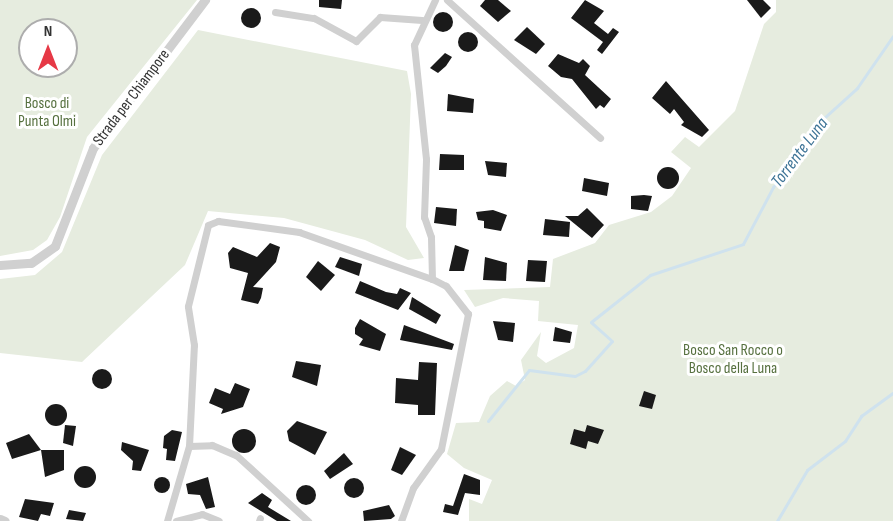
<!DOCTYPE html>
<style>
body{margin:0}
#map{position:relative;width:893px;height:521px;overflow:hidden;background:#fff;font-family:"Sofia Sans Condensed",sans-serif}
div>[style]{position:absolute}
.green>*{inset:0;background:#e6ecdf}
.stream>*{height:3px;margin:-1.5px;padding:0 1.5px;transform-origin:1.5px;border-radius:1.5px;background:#cfe2ee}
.building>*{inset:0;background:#1a1a1a}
.round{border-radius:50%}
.minor>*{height:7px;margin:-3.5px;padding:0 3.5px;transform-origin:3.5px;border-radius:3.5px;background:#d0d0d0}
.tertiary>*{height:9px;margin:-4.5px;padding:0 4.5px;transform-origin:4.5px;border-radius:4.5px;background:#d0d0d0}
span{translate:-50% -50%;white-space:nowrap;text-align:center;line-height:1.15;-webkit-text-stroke:6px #fff;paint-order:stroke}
.street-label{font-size:16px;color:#333}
.park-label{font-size:16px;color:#56703f}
.water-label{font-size:18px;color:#3f7597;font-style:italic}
.north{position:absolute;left:18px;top:18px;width:60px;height:60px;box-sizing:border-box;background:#fff;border:2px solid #adadad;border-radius:50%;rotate:0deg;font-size:16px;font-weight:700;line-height:24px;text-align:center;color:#333}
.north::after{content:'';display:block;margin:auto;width:21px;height:27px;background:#e63946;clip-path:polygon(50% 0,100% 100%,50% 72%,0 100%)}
</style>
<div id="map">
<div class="green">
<i style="clip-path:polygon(evenodd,0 0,197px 0,87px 137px,60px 217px,47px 240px,33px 250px,0 256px,0 0,30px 30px,66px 30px,66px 66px,30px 66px,30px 30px)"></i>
<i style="clip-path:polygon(776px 0,893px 0,893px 521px,469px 521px,469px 499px,482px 504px,492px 480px,464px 468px,447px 454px,456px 423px,479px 422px,490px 396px,507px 381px,516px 386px,525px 380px,521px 360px,541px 332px,537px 356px,546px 363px,574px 348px,578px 325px,538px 321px,539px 301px,503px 298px,475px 307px,464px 290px,550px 287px,553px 259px,595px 243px,609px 225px,651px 212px,672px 196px,691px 168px,671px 152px,685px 137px,699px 147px,735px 111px,764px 24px,776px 12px)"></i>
<i style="clip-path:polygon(198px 30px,407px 71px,411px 94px,406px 227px,424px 258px,408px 260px,365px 240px,284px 218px,208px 211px,185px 265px,82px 362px,0 353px,0 279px,35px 275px,62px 252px,102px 155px)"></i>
</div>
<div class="stream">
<i style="left:488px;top:421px;width:65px;rotate:-51.2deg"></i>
<i style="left:529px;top:370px;width:46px;rotate:7.4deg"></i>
<i style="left:575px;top:376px;width:11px;rotate:-27deg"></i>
<i style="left:585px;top:371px;width:40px;rotate:-48deg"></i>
<i style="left:612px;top:341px;width:28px;rotate:-138deg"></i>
<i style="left:591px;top:322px;width:75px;rotate:-38.5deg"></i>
<i style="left:650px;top:275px;width:98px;rotate:-18.4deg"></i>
<i style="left:743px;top:244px;width:64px;rotate:-62.2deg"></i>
<i style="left:773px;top:187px;width:41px;rotate:-47deg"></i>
<i style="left:801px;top:157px;width:34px;rotate:-66deg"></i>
<i style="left:815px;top:126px;width:57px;rotate:-42.1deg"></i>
<i style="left:857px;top:88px;width:63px;rotate:-55.3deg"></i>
<i style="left:777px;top:521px;width:59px;rotate:-59.5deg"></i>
<i style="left:807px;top:470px;width:48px;rotate:-37.3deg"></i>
<i style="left:845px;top:441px;width:30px;rotate:-57deg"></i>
<i style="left:861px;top:416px;width:39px;rotate:-36deg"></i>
</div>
<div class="building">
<i style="clip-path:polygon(319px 0,342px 0,341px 9px,319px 7px)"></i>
<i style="clip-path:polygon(485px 0,498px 0,511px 11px,498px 22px,480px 6px)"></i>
<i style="clip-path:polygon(585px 0,604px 11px,594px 23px,608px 34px,613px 28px,619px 32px,602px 54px,597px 50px,603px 42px,571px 18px)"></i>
<i style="clip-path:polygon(747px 0,763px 0,771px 8px,761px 18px)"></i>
<i class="round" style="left:241px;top:8px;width:20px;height:20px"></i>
<i class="round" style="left:433px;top:12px;width:20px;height:20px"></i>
<i style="clip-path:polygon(527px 27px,545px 44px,536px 54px,514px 40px)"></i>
<i class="round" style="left:458px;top:32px;width:20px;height:20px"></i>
<i style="clip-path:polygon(445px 53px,452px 57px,446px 66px,438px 73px,430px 68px)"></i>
<i style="clip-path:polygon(558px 54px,579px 63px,583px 59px,590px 66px,585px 75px,611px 99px,604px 108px,600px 105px,596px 109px,572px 79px,561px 77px,548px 66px)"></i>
<i style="clip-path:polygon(666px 81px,709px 130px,702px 137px,681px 125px,684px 122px,674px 109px,670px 114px,652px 98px)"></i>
<i style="clip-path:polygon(448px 94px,474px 99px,473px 113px,447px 111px)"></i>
<i style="clip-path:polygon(440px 154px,464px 155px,464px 170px,439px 170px)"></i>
<i style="clip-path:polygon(485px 161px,507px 163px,506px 177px,488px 175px)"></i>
<i class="round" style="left:657px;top:167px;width:22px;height:22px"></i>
<i style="clip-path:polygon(584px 178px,609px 183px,607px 196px,582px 191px)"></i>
<i style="clip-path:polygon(644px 195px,652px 196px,648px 211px,631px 209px,631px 196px)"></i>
<i style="clip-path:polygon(436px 207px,457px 209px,456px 226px,434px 223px)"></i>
<i style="clip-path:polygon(587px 208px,604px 225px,592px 238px,565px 216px,578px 216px)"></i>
<i style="clip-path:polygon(493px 210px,507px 215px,501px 231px,484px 228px,484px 221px,478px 220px,476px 212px)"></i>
<i style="clip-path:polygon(545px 219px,570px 222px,569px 237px,543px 235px)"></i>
<i style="clip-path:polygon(270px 243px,280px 247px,276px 262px,253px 287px,263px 288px,261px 298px,258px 304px,241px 300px,248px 273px,230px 268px,228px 253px,233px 247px,257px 257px)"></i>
<i style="clip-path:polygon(455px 245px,469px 250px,464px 271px,449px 271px)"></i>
<i style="clip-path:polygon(340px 257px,362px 264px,359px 276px,335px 267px)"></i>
<i style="clip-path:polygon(485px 257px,507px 263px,506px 281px,483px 280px)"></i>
<i style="clip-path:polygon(528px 260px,547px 261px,545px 282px,526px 281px)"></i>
<i style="clip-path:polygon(318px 261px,335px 275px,321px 291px,306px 277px)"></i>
<i style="clip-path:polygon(360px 281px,386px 292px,397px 294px,400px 288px,411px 293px,398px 310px,355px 293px)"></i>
<i style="clip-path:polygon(412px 297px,441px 315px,436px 324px,409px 309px)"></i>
<i style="clip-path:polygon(360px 319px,386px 334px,380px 351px,359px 345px,363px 339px,355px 334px,355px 328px)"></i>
<i style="clip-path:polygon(493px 321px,515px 323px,513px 342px,498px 340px)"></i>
<i style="clip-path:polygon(404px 325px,454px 344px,452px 350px,400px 340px)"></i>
<i style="clip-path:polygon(555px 327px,572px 332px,570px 343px,553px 341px)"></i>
<i style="clip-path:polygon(296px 361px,321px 365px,317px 386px,292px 377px)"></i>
<i style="clip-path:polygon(419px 362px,437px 363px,435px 415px,418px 415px,418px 405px,395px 403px,396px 378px,418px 380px)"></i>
<i class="round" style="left:92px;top:369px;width:20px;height:20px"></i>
<i style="clip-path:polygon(235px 383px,250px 389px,243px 407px,221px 414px,223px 409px,209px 403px,215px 388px,230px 394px)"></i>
<i style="clip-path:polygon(644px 391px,656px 395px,652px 409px,639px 406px)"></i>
<i class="round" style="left:45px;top:404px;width:22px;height:22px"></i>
<i style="clip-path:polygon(297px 421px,327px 432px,315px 455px,289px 441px,287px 431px)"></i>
<i style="clip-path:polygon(65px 425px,76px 426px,73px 446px,63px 443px)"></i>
<i style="clip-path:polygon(587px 425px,604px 430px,598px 444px,588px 441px,586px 449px,570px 444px,574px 429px,585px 432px)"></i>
<i class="round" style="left:232px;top:429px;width:24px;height:24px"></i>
<i style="clip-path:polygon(172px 430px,182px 432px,175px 461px,166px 460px,167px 449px,163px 448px,164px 436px)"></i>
<i style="clip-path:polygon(29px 434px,41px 450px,64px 450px,64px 470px,45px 477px,41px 450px,12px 459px,6px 443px)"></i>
<i style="clip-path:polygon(122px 442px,149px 450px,141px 471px,132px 470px,133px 461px,121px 450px)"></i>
<i style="clip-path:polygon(400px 447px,416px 455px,402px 475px,391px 470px)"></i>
<i style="clip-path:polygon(344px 453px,353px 464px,330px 479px,324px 471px)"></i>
<i class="round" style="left:74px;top:466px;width:22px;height:22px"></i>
<i style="clip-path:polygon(464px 474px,480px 480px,480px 495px,465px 493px,458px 515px,443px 512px,445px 504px,453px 506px)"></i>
<i class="round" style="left:154px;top:477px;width:16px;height:16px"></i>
<i style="clip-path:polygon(208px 477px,215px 507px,206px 509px,200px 495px,188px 494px,186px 484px)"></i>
<i class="round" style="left:344px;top:478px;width:20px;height:20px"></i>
<i class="round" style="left:296px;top:485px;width:20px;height:20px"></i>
<i style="clip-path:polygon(262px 493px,272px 500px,268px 507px,291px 521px,277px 521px,248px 503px)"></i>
<i style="clip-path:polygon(25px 499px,54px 503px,50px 516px,41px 514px,38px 521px,19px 517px)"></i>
<i style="clip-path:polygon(389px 505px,395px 516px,391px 519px,364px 521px,363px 511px)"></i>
<i style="clip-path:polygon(69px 510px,86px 513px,83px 521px,66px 519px)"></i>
</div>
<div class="minor">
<i style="left:447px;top:0;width:206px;rotate:42deg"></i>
<i style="left:275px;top:12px;width:39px;rotate:9deg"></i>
<i style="left:314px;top:18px;width:48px;rotate:28.7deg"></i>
<i style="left:356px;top:41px;width:34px;rotate:-45deg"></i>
<i style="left:380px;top:17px;width:42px;rotate:4.1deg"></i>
<i style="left:189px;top:446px;width:23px;rotate:-2deg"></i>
<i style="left:212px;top:445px;width:26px;rotate:23deg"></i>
<i style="left:236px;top:455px;width:98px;rotate:42.5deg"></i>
<i style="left:167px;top:521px;width:78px;rotate:-73.7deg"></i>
<i style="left:189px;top:446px;width:101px;rotate:-87.2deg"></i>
<i style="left:194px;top:345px;width:39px;rotate:-99deg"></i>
<i style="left:188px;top:306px;width:83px;rotate:-76.1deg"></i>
<i style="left:208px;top:225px;width:11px;rotate:-22deg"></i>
<i style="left:218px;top:221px;width:82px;rotate:7.7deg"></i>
<i style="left:299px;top:232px;width:141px;rotate:19.5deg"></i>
<i style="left:176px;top:521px;width:27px;rotate:-15deg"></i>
<i style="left:202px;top:514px;width:18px;rotate:22deg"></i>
<i style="left:259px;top:521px;width:3px;rotate:-72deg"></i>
<i style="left:401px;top:521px;width:35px;rotate:-70deg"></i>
<i style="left:413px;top:488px;width:48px;rotate:-54.3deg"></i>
<i style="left:441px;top:449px;width:138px;rotate:-78.7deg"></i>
<i style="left:468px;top:314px;width:36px;rotate:-128deg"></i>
<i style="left:446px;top:286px;width:16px;rotate:-153deg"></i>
<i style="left:432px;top:279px;width:42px;rotate:-91.4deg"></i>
<i style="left:431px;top:237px;width:21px;rotate:-109deg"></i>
<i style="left:424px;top:217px;width:58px;rotate:-88deg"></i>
<i style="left:426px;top:159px;width:115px;rotate:-96deg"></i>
<i style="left:414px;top:45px;width:50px;rotate:-65deg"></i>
</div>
<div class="tertiary">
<i style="left:0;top:265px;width:31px;rotate:-4deg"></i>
<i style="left:31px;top:263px;width:29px;rotate:-35deg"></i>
<i style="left:55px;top:246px;width:105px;rotate:-68.8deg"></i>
<i style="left:93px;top:148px;width:186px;rotate:-52.9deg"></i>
<i style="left:0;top:519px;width:5px;rotate:22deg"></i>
</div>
<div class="street-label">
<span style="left:132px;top:98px;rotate:-53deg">Strada per Chiampore</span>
</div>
<div class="park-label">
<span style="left:47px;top:113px">Bosco di<br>Punta Olmi</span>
<span style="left:733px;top:360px">Bosco San Rocco o<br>Bosco della Luna</span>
</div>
<div class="water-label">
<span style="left:800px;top:153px;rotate:-53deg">Torrente Luna</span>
</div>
<div class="north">N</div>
</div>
